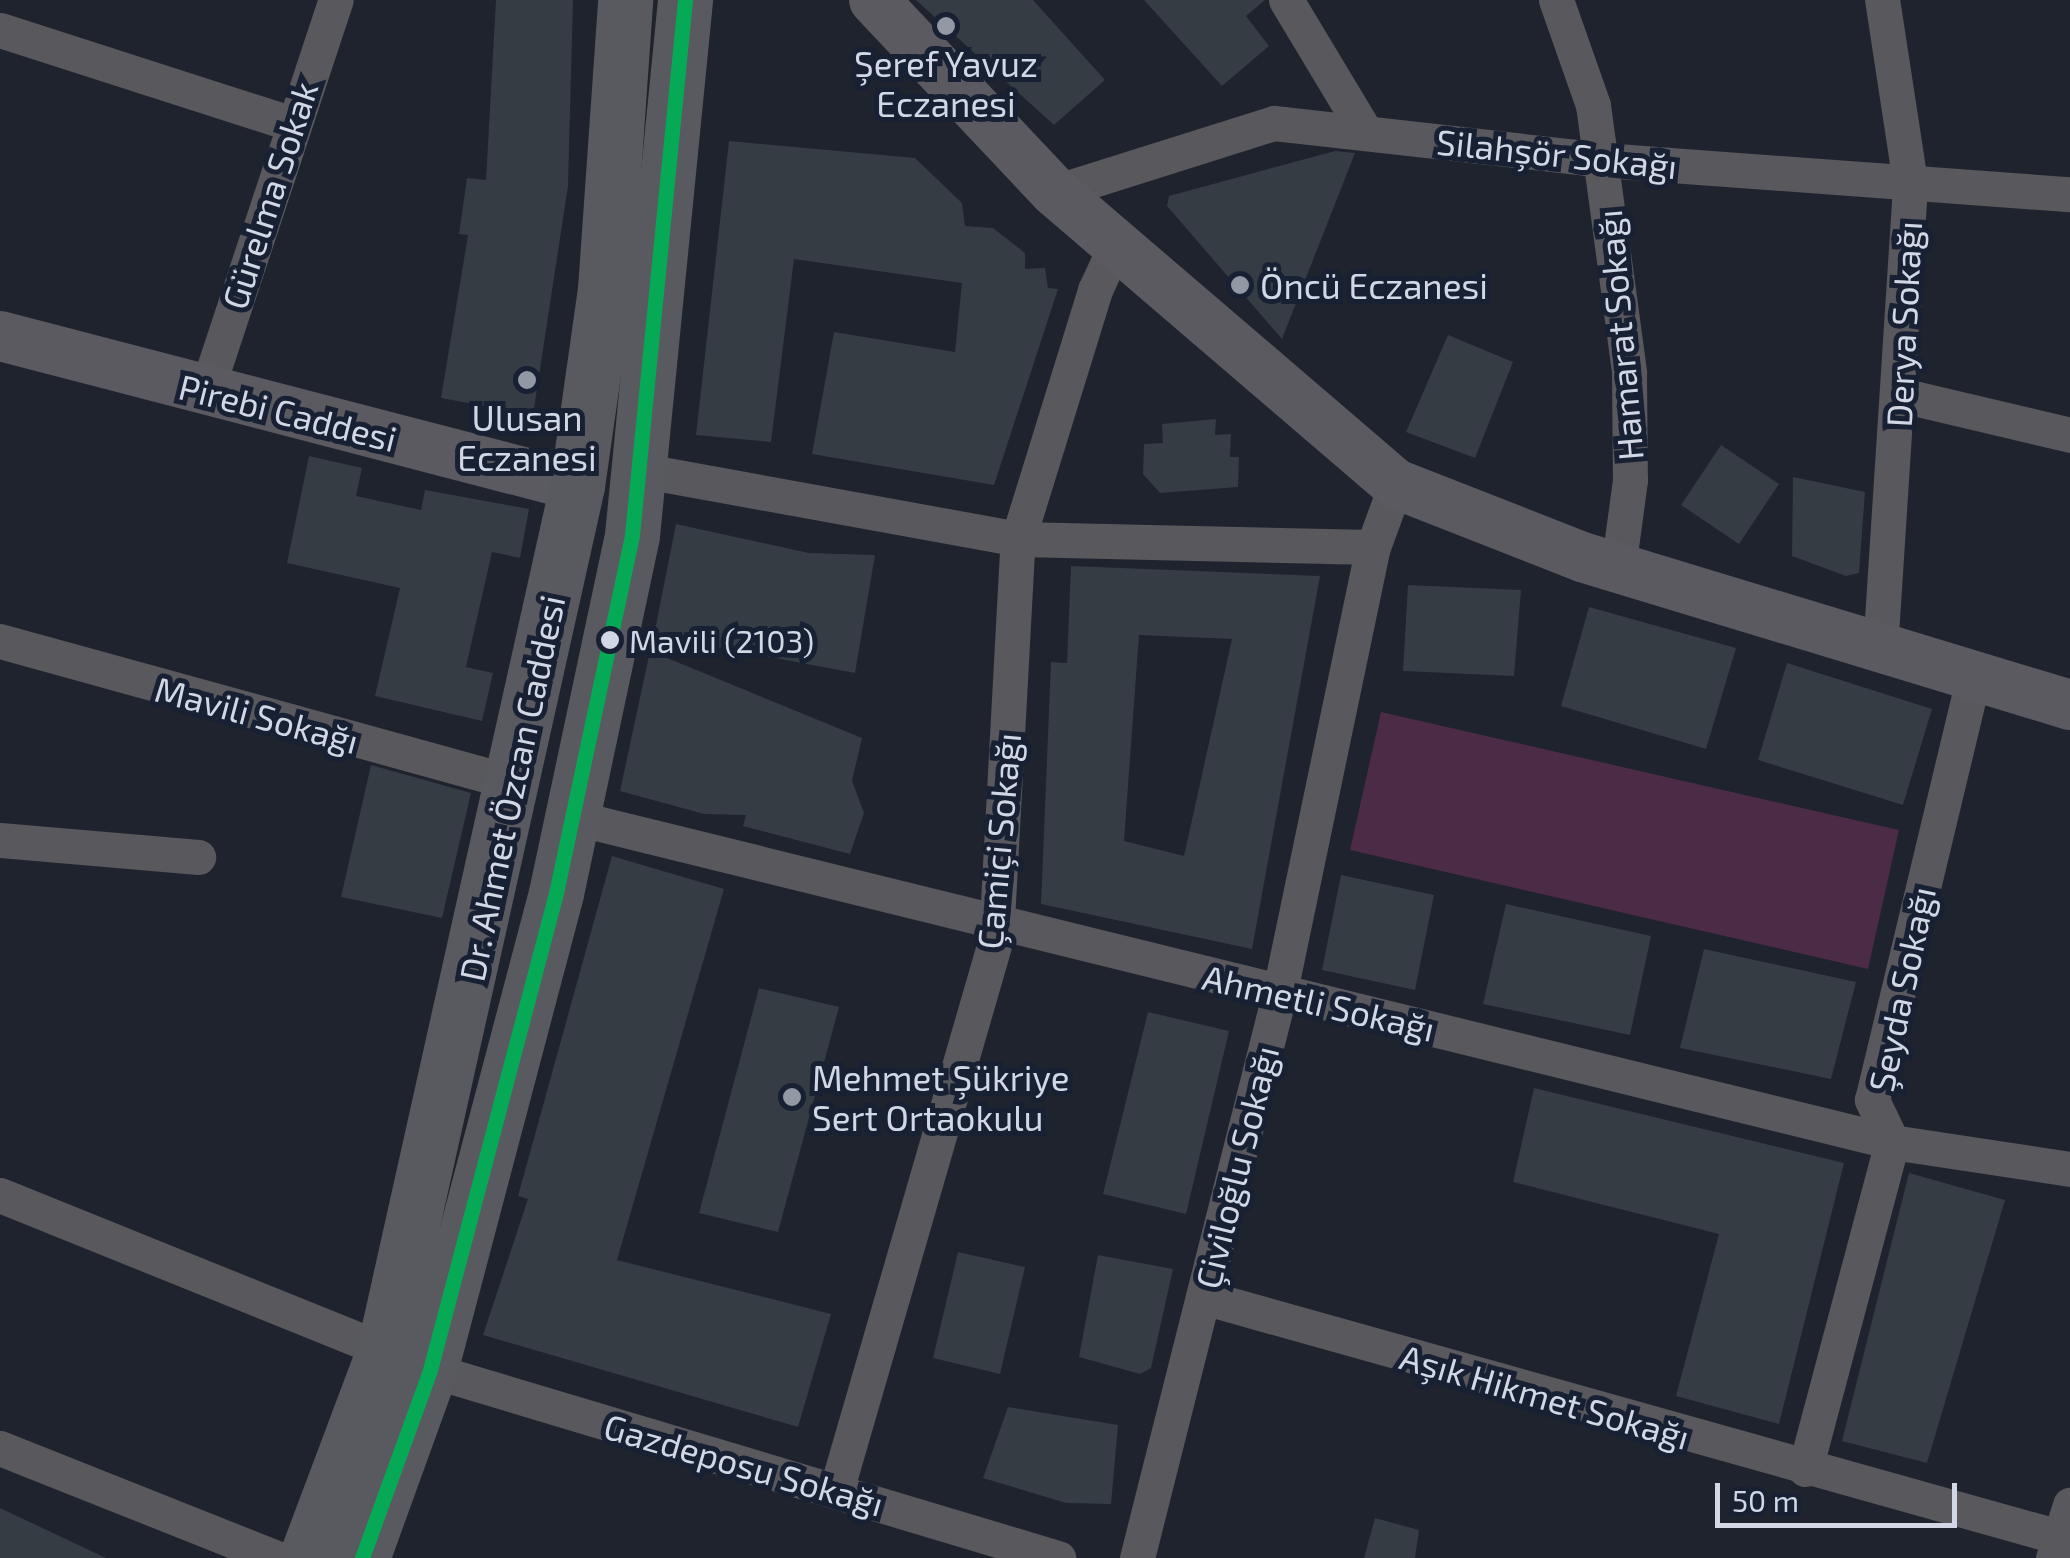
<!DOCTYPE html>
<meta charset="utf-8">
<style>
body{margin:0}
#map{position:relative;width:2070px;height:1558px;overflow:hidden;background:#1e232d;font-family:"Exo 2",sans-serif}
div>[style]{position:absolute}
.green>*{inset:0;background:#4b2b46}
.building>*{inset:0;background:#353c44}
.street>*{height:35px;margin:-17.5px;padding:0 17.5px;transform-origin:17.5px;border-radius:17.5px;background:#58585d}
.secondary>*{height:50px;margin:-25px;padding:0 25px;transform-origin:25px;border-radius:25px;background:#5a5a60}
.primary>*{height:55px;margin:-27.5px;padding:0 27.5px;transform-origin:27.5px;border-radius:27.5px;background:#595960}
.bus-1>*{height:15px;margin:-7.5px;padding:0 7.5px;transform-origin:7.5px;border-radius:7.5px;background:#06aa56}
.dots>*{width:28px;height:28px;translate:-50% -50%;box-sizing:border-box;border:5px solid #182033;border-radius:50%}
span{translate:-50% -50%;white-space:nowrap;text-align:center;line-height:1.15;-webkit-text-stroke:10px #182033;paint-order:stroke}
.bus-label{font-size:32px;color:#d1d7e4}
.left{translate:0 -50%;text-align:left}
.poi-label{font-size:35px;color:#d1d7e4}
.street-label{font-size:35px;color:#d1d7e4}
.scale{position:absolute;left:1715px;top:1483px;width:242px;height:45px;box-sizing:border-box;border:5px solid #d1d7e4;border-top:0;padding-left:12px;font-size:30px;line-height:35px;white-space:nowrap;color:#d1d7e4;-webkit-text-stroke:8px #182033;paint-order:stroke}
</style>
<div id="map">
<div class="green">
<i style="clip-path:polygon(1381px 712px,1899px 830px,1868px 969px,1350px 850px)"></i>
</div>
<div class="building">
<i style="clip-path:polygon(496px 0,573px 0,568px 186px,533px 415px,441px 398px,468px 235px,459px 234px,467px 178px,486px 180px)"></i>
<i style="clip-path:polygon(916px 0,1033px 0,1105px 80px,1054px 125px)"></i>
<i style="clip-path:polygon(1144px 0,1265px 0,1246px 16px,1269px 46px,1222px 86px)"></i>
<i style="clip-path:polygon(729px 141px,915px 158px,962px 203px,965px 226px,993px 228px,1025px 253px,1025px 269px,1045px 268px,1048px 288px,1058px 289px,994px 485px,812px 454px,834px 332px,955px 352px,962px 283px,794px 259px,771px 442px,696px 435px)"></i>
<i style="clip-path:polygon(1335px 151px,1355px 153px,1282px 339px,1167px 206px,1169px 196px)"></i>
<i style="clip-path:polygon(1448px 335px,1513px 362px,1475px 458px,1406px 432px)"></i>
<i style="clip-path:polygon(1216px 419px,1215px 435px,1231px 434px,1230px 457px,1239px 457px,1238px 487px,1160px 493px,1143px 474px,1144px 444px,1163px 443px,1162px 424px)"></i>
<i style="clip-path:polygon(1721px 445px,1779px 484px,1739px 544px,1681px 505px)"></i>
<i style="clip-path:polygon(309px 456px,362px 468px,356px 496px,421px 510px,425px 490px,529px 509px,520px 558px,492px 552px,466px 667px,493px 673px,482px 721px,375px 696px,400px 588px,287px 563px)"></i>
<i style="clip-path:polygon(1793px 477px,1865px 492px,1859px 573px,1846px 576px,1792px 556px)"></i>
<i style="clip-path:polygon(676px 524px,809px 553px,875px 555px,855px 673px,654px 635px)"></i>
<i style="clip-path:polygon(evenodd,1071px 566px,1320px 576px,1252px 949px,1041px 904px,1051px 662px,1067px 663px,1071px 566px,1139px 635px,1232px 639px,1184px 856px,1124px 841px,1139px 635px)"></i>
<i style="clip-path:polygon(1408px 585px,1521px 590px,1514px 676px,1403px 671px)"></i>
<i style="clip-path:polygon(1589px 607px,1736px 648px,1706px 749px,1561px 706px)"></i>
<i style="clip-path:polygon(650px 651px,862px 738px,852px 781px,864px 813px,850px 854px,743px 826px,746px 815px,704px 814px,620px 791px)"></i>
<i style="clip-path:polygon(1787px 663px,1932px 709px,1903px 805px,1758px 760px)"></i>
<i style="clip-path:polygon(371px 765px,471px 793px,442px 918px,341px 897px)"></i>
<i style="clip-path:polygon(612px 856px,724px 889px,617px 1260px,831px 1314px,798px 1427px,483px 1335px,528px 1199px,518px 1196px)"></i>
<i style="clip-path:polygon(1341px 875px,1434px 895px,1415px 990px,1322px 970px)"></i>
<i style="clip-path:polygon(1506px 904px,1651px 936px,1630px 1035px,1483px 1004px)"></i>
<i style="clip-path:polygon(1704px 949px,1856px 982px,1831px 1079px,1680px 1048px)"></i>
<i style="clip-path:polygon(759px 988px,839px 1007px,778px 1232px,699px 1213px)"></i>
<i style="clip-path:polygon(1148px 1012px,1229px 1031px,1186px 1214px,1103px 1194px)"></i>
<i style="clip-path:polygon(1534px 1088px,1844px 1163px,1779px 1424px,1676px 1396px,1719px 1234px,1513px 1182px)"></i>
<i style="clip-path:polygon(1909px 1173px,2005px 1200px,1927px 1463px,1842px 1441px)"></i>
<i style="clip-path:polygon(958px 1252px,1025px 1267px,1000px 1374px,933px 1358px)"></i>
<i style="clip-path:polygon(1098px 1255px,1173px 1269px,1151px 1368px,1140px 1374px,1079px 1357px)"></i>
<i style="clip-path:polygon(1008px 1407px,1118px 1425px,1111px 1504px,1066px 1503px,983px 1478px)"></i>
<i style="clip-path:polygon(0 1508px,106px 1558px,0 1558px)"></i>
<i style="clip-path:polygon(1375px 1518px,1419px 1530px,1415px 1558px,1364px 1558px)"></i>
</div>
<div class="street">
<i style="left:1286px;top:0;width:155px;rotate:59deg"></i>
<i style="left:1556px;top:0;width:111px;rotate:70.6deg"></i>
<i style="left:1593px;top:105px;width:270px;rotate:82.3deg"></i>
<i style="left:1629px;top:373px;width:107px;rotate:89.5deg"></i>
<i style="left:1630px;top:480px;width:90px;rotate:97.7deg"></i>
<i style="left:0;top:30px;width:305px;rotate:17.8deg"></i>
<i style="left:1055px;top:192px;width:230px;rotate:-17.5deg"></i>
<i style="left:1274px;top:123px;width:331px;rotate:6.4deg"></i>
<i style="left:1603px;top:160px;width:468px;rotate:4.2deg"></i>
<i style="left:206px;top:392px;width:413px;rotate:-71.7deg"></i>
<i style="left:1901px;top:395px;width:174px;rotate:13.3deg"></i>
<i style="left:639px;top:470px;width:385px;rotate:10.3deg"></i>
<i style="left:1018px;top:539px;width:355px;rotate:1.3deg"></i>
<i style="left:0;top:641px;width:534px;rotate:15.42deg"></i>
<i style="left:1880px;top:650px;width:469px;rotate:-86.3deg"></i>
<i style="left:1910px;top:182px;width:184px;rotate:-98.7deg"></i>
<i style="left:572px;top:817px;width:1359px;rotate:13.83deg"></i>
<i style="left:1892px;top:1142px;width:180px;rotate:8.6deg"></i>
<i style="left:0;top:840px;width:199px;rotate:4.9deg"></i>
<i style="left:0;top:1195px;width:414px;rotate:22deg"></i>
<i style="left:1203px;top:1297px;width:900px;rotate:15.66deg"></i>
<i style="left:430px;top:1370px;width:656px;rotate:16.67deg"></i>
<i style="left:0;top:1448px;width:297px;rotate:21.7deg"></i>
<i style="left:1805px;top:1469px;width:338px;rotate:-75.1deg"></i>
<i style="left:1892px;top:1142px;width:47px;rotate:-115.5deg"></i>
<i style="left:1872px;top:1100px;width:433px;rotate:-76.5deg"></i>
<i style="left:836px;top:1491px;width:575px;rotate:-73.84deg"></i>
<i style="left:996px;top:939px;width:401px;rotate:-86.9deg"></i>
<i style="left:1018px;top:539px;width:261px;rotate:-72.8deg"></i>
<i style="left:1095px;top:290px;width:47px;rotate:-65.1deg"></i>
<i style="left:1137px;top:1558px;width:585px;rotate:-75.84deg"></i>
<i style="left:1280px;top:991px;width:454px;rotate:-78.2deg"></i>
<i style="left:1373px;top:547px;width:67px;rotate:-69.9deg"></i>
<i style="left:2053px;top:1558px;width:56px;rotate:-72.2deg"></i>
</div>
<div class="secondary">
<i style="left:874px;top:0;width:264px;rotate:46.7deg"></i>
<i style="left:1055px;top:192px;width:449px;rotate:40.6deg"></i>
<i style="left:1396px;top:484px;width:200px;rotate:21.4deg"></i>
<i style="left:1582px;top:557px;width:510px;rotate:16.87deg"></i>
<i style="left:0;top:336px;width:596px;rotate:14.57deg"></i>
</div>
<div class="primary">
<i style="left:306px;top:1558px;width:222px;rotate:-69.4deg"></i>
<i style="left:384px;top:1350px;width:885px;rotate:-77.41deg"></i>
<i style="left:577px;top:486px;width:199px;rotate:-81.9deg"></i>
<i style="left:605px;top:289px;width:290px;rotate:-86deg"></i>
<i style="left:362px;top:1558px;width:200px;rotate:-70.1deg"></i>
<i style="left:430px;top:1370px;width:493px;rotate:-75.2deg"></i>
<i style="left:556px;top:893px;width:366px;rotate:-78deg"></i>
<i style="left:632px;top:535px;width:538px;rotate:-84.34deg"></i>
</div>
<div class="bus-1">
<i style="left:362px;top:1558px;width:200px;rotate:-70.1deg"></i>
<i style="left:430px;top:1370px;width:493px;rotate:-75.2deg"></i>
<i style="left:556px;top:893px;width:366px;rotate:-78deg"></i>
<i style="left:632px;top:535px;width:538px;rotate:-84.34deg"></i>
</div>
<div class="dots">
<i style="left:946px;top:26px;background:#9298a4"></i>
<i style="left:1240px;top:285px;background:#9298a4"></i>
<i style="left:527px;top:380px;background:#9298a4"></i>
<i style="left:610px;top:640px;background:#d1d7e4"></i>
<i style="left:792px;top:1097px;background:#9298a4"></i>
</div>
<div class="bus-label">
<span class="left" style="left:629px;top:640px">Mavili (2103)</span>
</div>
<div class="poi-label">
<span style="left:946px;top:83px">Şeref Yavuz<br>Eczanesi</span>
<span class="left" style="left:1260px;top:285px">Öncü Eczanesi</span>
<span style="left:527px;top:437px">Ulusan<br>Eczanesi</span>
<span class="left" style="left:812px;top:1097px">Mehmet Şükriye<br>Sert Ortaokulu</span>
</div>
<div class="street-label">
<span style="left:1557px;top:153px;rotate:6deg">Silahşör Sokağı</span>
<span style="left:269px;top:195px;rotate:-72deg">Gürelma Sokak</span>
<span style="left:1903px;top:324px;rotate:-87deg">Derya Sokağı</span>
<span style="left:1619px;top:335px;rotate:-95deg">Hamarat Sokağı</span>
<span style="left:288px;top:412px;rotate:14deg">Pirebi Caddesi</span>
<span style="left:257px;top:714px;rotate:15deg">Mavili Sokağı</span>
<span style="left:511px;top:788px;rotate:-78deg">Dr. Ahmet Özcan Caddesi</span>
<span style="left:998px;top:841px;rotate:-85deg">Çamiçi Sokağı</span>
<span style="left:1901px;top:989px;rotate:-78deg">Şeyda Sokağı</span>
<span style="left:1319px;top:1002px;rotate:13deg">Ahmetli Sokağı</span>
<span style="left:1236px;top:1167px;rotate:-76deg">Çiviloğlu Sokağı</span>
<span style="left:1545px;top:1396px;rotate:16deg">Aşık Hikmet Sokağı</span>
<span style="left:744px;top:1464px;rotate:16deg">Gazdeposu Sokağı</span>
</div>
<div class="scale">50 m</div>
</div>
